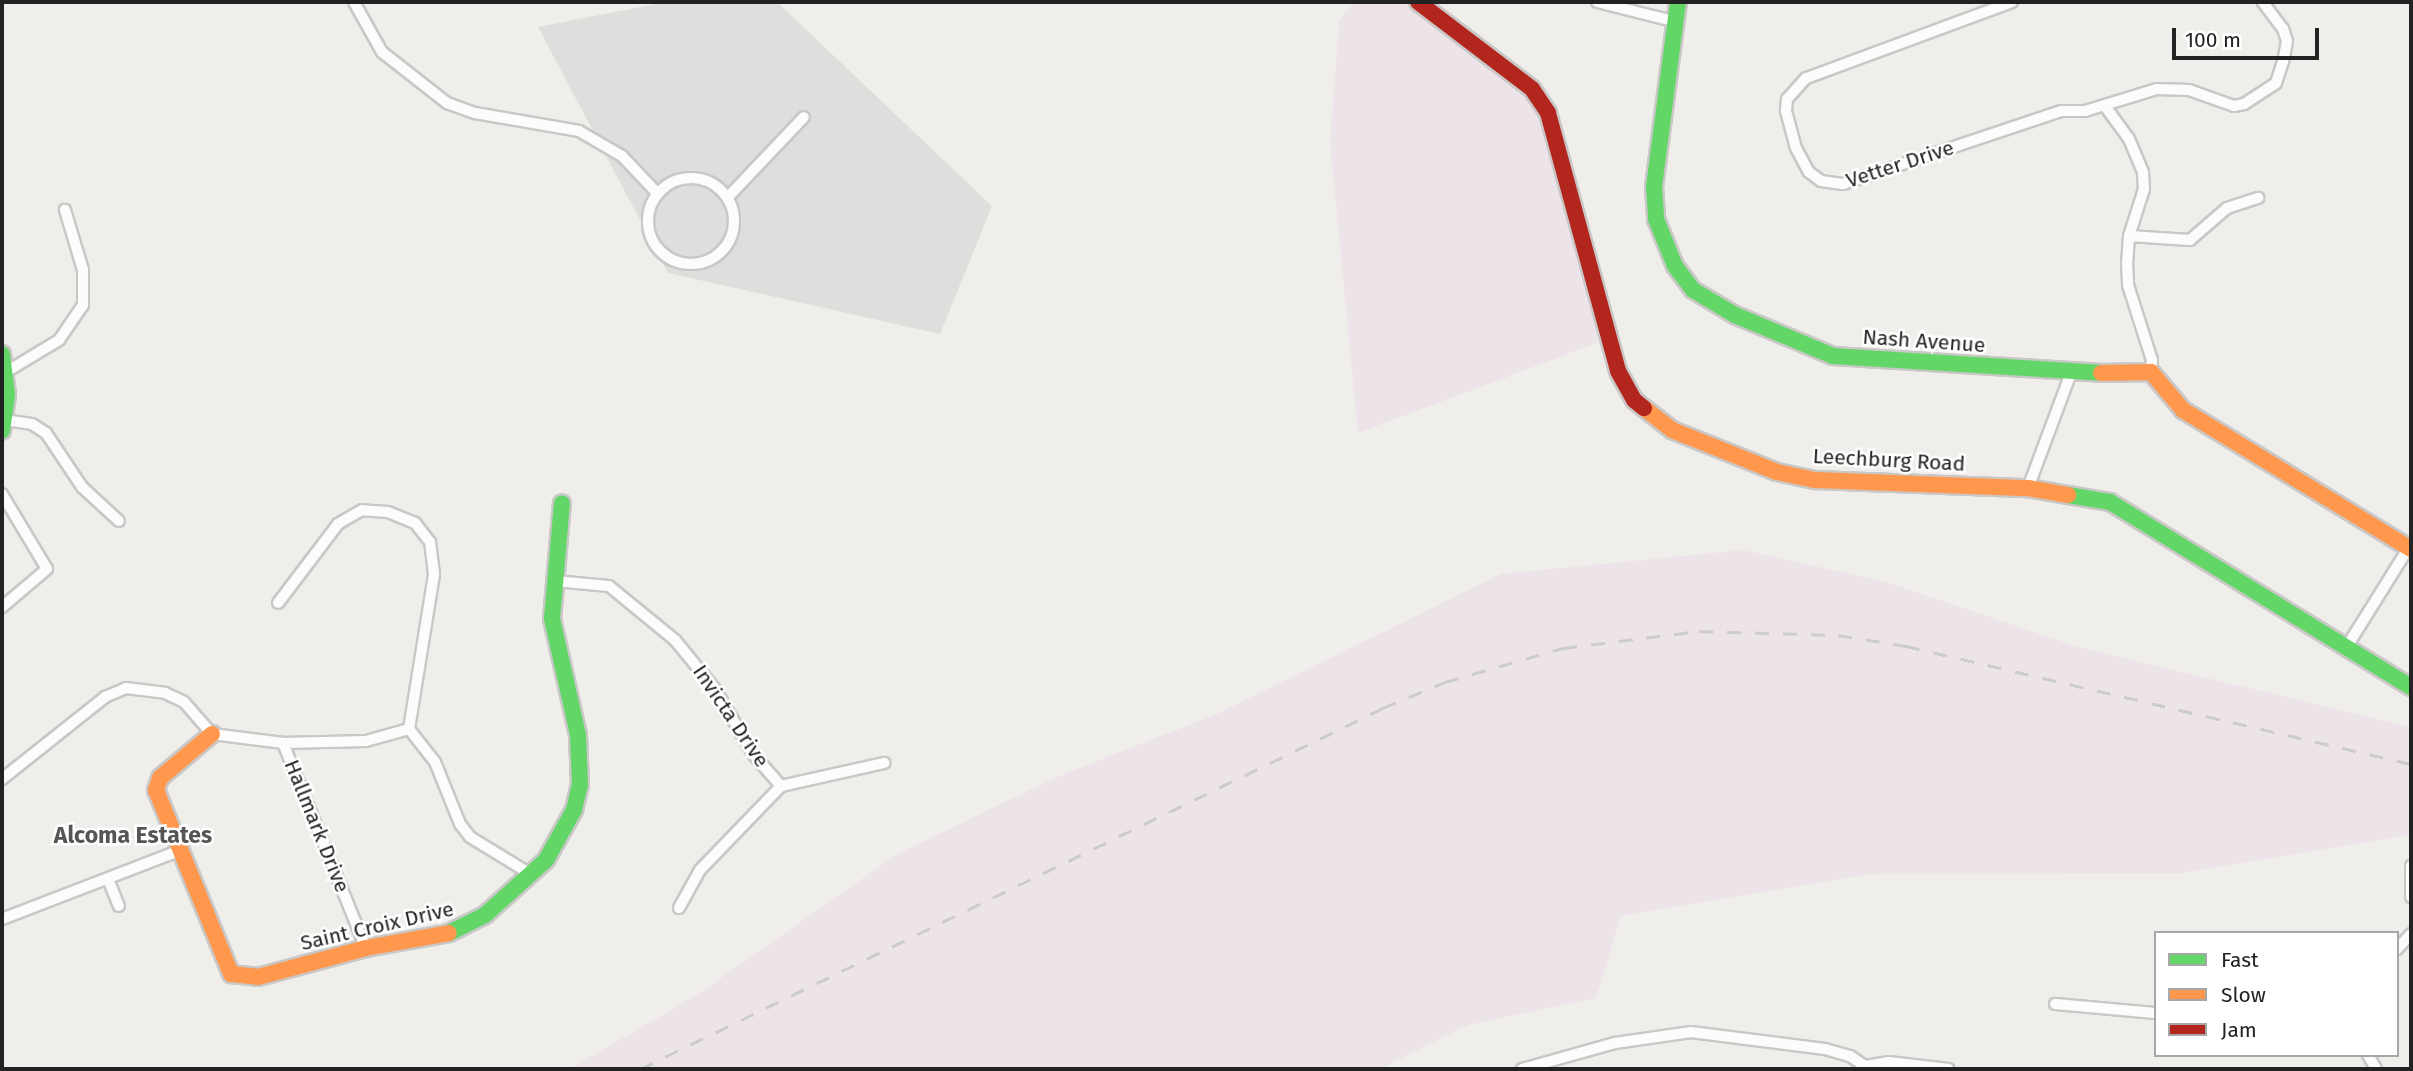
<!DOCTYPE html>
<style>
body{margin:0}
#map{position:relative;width:2413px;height:1071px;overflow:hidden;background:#f0eeeb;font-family:"Fira Sans",sans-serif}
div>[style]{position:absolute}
.residential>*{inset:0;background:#dfdedc}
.industrial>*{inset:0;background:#ede4e9}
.roads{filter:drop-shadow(2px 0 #c9c8c7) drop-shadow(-2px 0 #c9c8c7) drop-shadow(0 2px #c9c8c7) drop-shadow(0 -2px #c9c8c7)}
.street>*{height:10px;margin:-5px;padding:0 5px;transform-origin:5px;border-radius:5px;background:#fdfcfc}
.street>.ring{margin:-5px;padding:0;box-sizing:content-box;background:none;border:10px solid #fdfcfc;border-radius:50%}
.fast>*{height:16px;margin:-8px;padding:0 8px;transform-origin:8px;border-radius:8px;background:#63d668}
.slow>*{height:16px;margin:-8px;padding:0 8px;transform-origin:8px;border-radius:8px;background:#ff974d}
.jam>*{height:16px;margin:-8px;padding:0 8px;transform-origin:8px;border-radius:8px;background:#b3261e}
.rail>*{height:2.5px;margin-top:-1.25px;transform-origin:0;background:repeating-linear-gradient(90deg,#ccc 0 14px,transparent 0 28px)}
span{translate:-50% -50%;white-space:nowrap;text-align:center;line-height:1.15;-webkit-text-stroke:5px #fff;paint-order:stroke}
.street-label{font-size:21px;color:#222}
.neighbourhood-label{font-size:23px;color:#555;font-weight:700}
.frame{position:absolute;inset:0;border:4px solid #222;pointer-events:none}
.legend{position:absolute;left:2154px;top:931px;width:245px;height:126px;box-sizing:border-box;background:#fff;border:2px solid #a7a7a7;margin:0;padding:9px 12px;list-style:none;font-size:21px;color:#222}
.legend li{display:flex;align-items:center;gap:14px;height:35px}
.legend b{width:35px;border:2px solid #a7a7a7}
.scale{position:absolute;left:2172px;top:28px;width:147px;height:32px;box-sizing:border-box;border:4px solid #222;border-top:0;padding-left:9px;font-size:21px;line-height:24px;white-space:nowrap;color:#222;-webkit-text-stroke:5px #fff;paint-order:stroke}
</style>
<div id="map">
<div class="residential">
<i style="clip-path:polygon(666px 2px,777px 2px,992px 206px,940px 334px,668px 273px,538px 27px)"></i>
</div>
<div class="industrial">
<i style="clip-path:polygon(1354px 2px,1416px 2px,1540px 101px,1610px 338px,1358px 433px,1330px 143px,1339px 21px)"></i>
<i style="clip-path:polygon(1743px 550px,1890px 583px,2078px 647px,2411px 727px,2411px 835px,2182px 873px,1869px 874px,1621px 916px,1596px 998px,1468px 1025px,1381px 1069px,570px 1069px,698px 994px,896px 855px,1052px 779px,1219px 713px,1501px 574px)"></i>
</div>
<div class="roads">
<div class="street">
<i style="left:354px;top:2px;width:57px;rotate:60.8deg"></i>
<i style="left:382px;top:52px;width:83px;rotate:38.1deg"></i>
<i style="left:447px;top:103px;width:30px;rotate:20deg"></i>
<i style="left:475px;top:113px;width:106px;rotate:9.8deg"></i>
<i style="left:579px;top:131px;width:50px;rotate:30.2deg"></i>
<i style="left:622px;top:156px;width:52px;rotate:46.5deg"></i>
<i style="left:1597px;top:2px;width:78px;rotate:14deg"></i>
<i style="left:2012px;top:2px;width:220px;rotate:159.7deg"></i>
<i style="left:1806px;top:78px;width:28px;rotate:132deg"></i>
<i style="left:1787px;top:99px;width:12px;rotate:95deg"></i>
<i style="left:1786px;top:111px;width:38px;rotate:75deg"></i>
<i style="left:1796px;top:148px;width:27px;rotate:62deg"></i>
<i style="left:1809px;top:172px;width:15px;rotate:37deg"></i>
<i style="left:1821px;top:181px;width:22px;rotate:8deg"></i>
<i style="left:1843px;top:184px;width:230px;rotate:-18.5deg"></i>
<i style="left:2061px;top:111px;width:24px"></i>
<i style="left:2085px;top:111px;width:75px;rotate:-17deg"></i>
<i style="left:2157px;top:89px;width:32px;rotate:2deg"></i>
<i style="left:2189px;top:90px;width:48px;rotate:19.6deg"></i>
<i style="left:2234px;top:106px;width:10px;rotate:-11deg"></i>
<i style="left:2244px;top:104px;width:38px;rotate:-33deg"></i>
<i style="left:2276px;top:83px;width:22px;rotate:-72deg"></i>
<i style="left:2283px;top:62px;width:21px;rotate:-79deg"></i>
<i style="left:2287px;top:41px;width:13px;rotate:-108deg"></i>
<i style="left:2283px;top:29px;width:34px;rotate:-127deg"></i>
<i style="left:2105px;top:106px;width:41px;rotate:54deg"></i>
<i style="left:2129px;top:139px;width:36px;rotate:67deg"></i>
<i style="left:2143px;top:172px;width:17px;rotate:87deg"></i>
<i style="left:2144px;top:189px;width:49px;rotate:107.7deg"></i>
<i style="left:2129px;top:236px;width:27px;rotate:94deg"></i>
<i style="left:2127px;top:263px;width:22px;rotate:87deg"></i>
<i style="left:2128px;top:285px;width:79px;rotate:72.3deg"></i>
<i style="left:2152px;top:360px;width:12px;rotate:95deg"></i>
<i class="ring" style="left:648px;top:178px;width:76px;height:76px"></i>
<i style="left:728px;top:197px;width:110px;rotate:-46.5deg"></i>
<i style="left:2129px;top:236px;width:61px;rotate:3.8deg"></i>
<i style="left:2190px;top:240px;width:49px;rotate:-40.9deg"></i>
<i style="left:2227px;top:208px;width:33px;rotate:-18deg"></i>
<i style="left:6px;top:372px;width:62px;rotate:-31.1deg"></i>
<i style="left:59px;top:340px;width:42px;rotate:-55.6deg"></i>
<i style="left:83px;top:305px;width:35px;rotate:-90deg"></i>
<i style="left:83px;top:270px;width:63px;rotate:-106.7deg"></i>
<i style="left:4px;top:420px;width:28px;rotate:8deg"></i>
<i style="left:32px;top:424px;width:17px;rotate:33deg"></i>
<i style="left:46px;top:433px;width:65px;rotate:56.3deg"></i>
<i style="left:82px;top:487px;width:50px;rotate:42.6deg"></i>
<i style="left:2028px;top:488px;width:123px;rotate:-69.5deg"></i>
<i style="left:2px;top:494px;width:87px;rotate:59deg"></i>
<i style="left:47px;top:569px;width:59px;rotate:139.8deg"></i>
<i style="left:555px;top:581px;width:54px;rotate:5.3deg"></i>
<i style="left:609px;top:586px;width:85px;rotate:39.3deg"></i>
<i style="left:675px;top:640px;width:63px;rotate:50.8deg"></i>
<i style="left:715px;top:689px;width:75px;rotate:59.7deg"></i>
<i style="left:753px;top:754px;width:43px;rotate:48.8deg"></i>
<i style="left:2346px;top:648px;width:123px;rotate:-58deg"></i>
<i style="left:409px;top:729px;width:42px;rotate:51.8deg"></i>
<i style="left:435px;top:762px;width:67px;rotate:68deg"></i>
<i style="left:460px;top:824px;width:16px;rotate:52deg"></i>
<i style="left:470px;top:837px;width:69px;rotate:31.4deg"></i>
<i style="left:283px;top:743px;width:221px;rotate:68deg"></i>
<i style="left:2px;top:779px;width:132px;rotate:-38.5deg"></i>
<i style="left:105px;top:697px;width:23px;rotate:-23deg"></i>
<i style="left:126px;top:688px;width:39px;rotate:7deg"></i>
<i style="left:165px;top:693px;width:21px;rotate:25deg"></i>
<i style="left:184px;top:702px;width:43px;rotate:48.8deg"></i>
<i style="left:212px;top:734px;width:72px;rotate:7.2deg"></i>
<i style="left:283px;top:743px;width:83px;rotate:-1.4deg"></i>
<i style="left:366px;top:741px;width:45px;rotate:-15.6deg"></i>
<i style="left:409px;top:729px;width:157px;rotate:-80.8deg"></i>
<i style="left:434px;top:574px;width:32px;rotate:-97deg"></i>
<i style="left:430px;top:542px;width:24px;rotate:-128deg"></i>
<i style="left:415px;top:523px;width:29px;rotate:-158deg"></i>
<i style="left:388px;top:512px;width:26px;rotate:-176deg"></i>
<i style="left:362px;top:510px;width:28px;rotate:150deg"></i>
<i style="left:338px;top:524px;width:99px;rotate:127.2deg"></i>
<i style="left:781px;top:786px;width:106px;rotate:-12.6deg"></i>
<i style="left:2411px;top:866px;width:31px;rotate:90deg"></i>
<i style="left:108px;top:879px;width:29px;rotate:68deg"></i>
<i style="left:679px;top:908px;width:43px;rotate:-61.1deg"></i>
<i style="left:700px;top:870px;width:117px;rotate:-46deg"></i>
<i style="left:2px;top:919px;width:189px;rotate:-21.1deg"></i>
<i style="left:2397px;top:949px;width:21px;rotate:-47deg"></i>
<i style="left:2055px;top:1004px;width:101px;rotate:5.1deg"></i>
<i style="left:2368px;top:1055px;width:16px;rotate:60deg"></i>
<i style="left:1866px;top:1066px;width:23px;rotate:-10deg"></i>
<i style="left:1889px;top:1062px;width:60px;rotate:6.7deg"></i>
<i style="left:1522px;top:1069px;width:97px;rotate:-15.6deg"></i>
<i style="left:1615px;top:1043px;width:77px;rotate:-8.2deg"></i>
<i style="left:1691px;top:1032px;width:135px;rotate:7.2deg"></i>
<i style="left:1825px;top:1049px;width:26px;rotate:16deg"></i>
<i style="left:1850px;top:1056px;width:23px;rotate:34deg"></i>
</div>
<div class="fast">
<i style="left:1678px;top:2px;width:187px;rotate:97.4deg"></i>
<i style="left:1654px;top:187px;width:32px;rotate:86deg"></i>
<i style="left:1656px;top:219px;width:51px;rotate:68deg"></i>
<i style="left:1675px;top:266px;width:30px;rotate:53deg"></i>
<i style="left:1693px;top:290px;width:49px;rotate:30.8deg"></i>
<i style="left:1735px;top:315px;width:106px;rotate:22.7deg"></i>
<i style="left:1833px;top:356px;width:269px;rotate:3.6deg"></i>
<i style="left:2px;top:354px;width:41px;rotate:83deg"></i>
<i style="left:7px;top:395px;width:36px;rotate:98deg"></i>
<i style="left:2068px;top:495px;width:43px;rotate:9.5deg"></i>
<i style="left:2110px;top:502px;width:353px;rotate:31.6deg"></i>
<i style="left:449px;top:933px;width:40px;rotate:-26.6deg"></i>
<i style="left:485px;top:915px;width:82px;rotate:-42deg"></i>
<i style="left:546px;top:860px;width:57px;rotate:-60.8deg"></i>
<i style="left:574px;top:810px;width:26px;rotate:-77deg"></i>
<i style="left:580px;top:785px;width:50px;rotate:-92.3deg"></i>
<i style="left:578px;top:735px;width:119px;rotate:-102.6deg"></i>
<i style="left:552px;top:619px;width:116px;rotate:-85.1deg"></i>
</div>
<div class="slow">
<i style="left:2101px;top:373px;width:50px;rotate:-1.1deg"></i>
<i style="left:2151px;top:372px;width:50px;rotate:49.9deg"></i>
<i style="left:2183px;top:410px;width:267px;rotate:31.4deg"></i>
<i style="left:1644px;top:408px;width:36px;rotate:38deg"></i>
<i style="left:1672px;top:430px;width:113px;rotate:21.8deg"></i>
<i style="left:1777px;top:472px;width:40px;rotate:12deg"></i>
<i style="left:1816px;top:480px;width:212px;rotate:2.2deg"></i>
<i style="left:2028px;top:488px;width:41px;rotate:9.9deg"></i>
<i style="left:212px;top:734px;width:68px;rotate:139.8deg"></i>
<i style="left:160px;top:778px;width:13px;rotate:108deg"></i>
<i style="left:156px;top:790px;width:199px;rotate:67.8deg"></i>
<i style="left:231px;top:974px;width:27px;rotate:6deg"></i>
<i style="left:258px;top:977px;width:112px;rotate:-15deg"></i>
<i style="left:366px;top:948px;width:84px;rotate:-10.2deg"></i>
</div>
<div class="jam">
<i style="left:1418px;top:2px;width:143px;rotate:37.3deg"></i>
<i style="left:1532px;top:89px;width:29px;rotate:56deg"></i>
<i style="left:1548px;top:113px;width:267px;rotate:74.8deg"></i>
<i style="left:1618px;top:371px;width:33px;rotate:61deg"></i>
<i style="left:1634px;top:400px;width:13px;rotate:39deg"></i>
</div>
</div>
<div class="rail">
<i style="left:640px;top:1069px;width:826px;rotate:-25.91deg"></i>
<i style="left:1383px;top:708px;width:67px;rotate:-22.8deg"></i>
<i style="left:1445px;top:682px;width:123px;rotate:-16.1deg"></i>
<i style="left:1563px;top:648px;width:137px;rotate:-7.1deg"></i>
<i style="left:1699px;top:631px;width:139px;rotate:1.6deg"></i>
<i style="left:1838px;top:635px;width:69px;rotate:9.2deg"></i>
<i style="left:1906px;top:646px;width:519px;rotate:13.15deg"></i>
</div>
<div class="street-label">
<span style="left:1900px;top:164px;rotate:-18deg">Vetter Drive</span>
<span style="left:1924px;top:341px;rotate:4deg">Nash Avenue</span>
<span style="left:1889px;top:460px;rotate:3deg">Leechburg Road</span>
<span style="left:731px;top:716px;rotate:56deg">Invicta Drive</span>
<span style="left:317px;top:826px;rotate:68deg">Hallmark Drive</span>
<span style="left:377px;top:926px;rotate:-13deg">Saint Croix Drive</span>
</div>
<div class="neighbourhood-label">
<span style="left:133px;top:835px">Alcoma Estates</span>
</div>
<div class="frame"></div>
<ul class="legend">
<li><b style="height:9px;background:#63d668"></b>Fast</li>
<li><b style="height:9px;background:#ff974d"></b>Slow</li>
<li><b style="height:9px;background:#b3261e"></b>Jam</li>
</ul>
<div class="scale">100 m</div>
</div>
